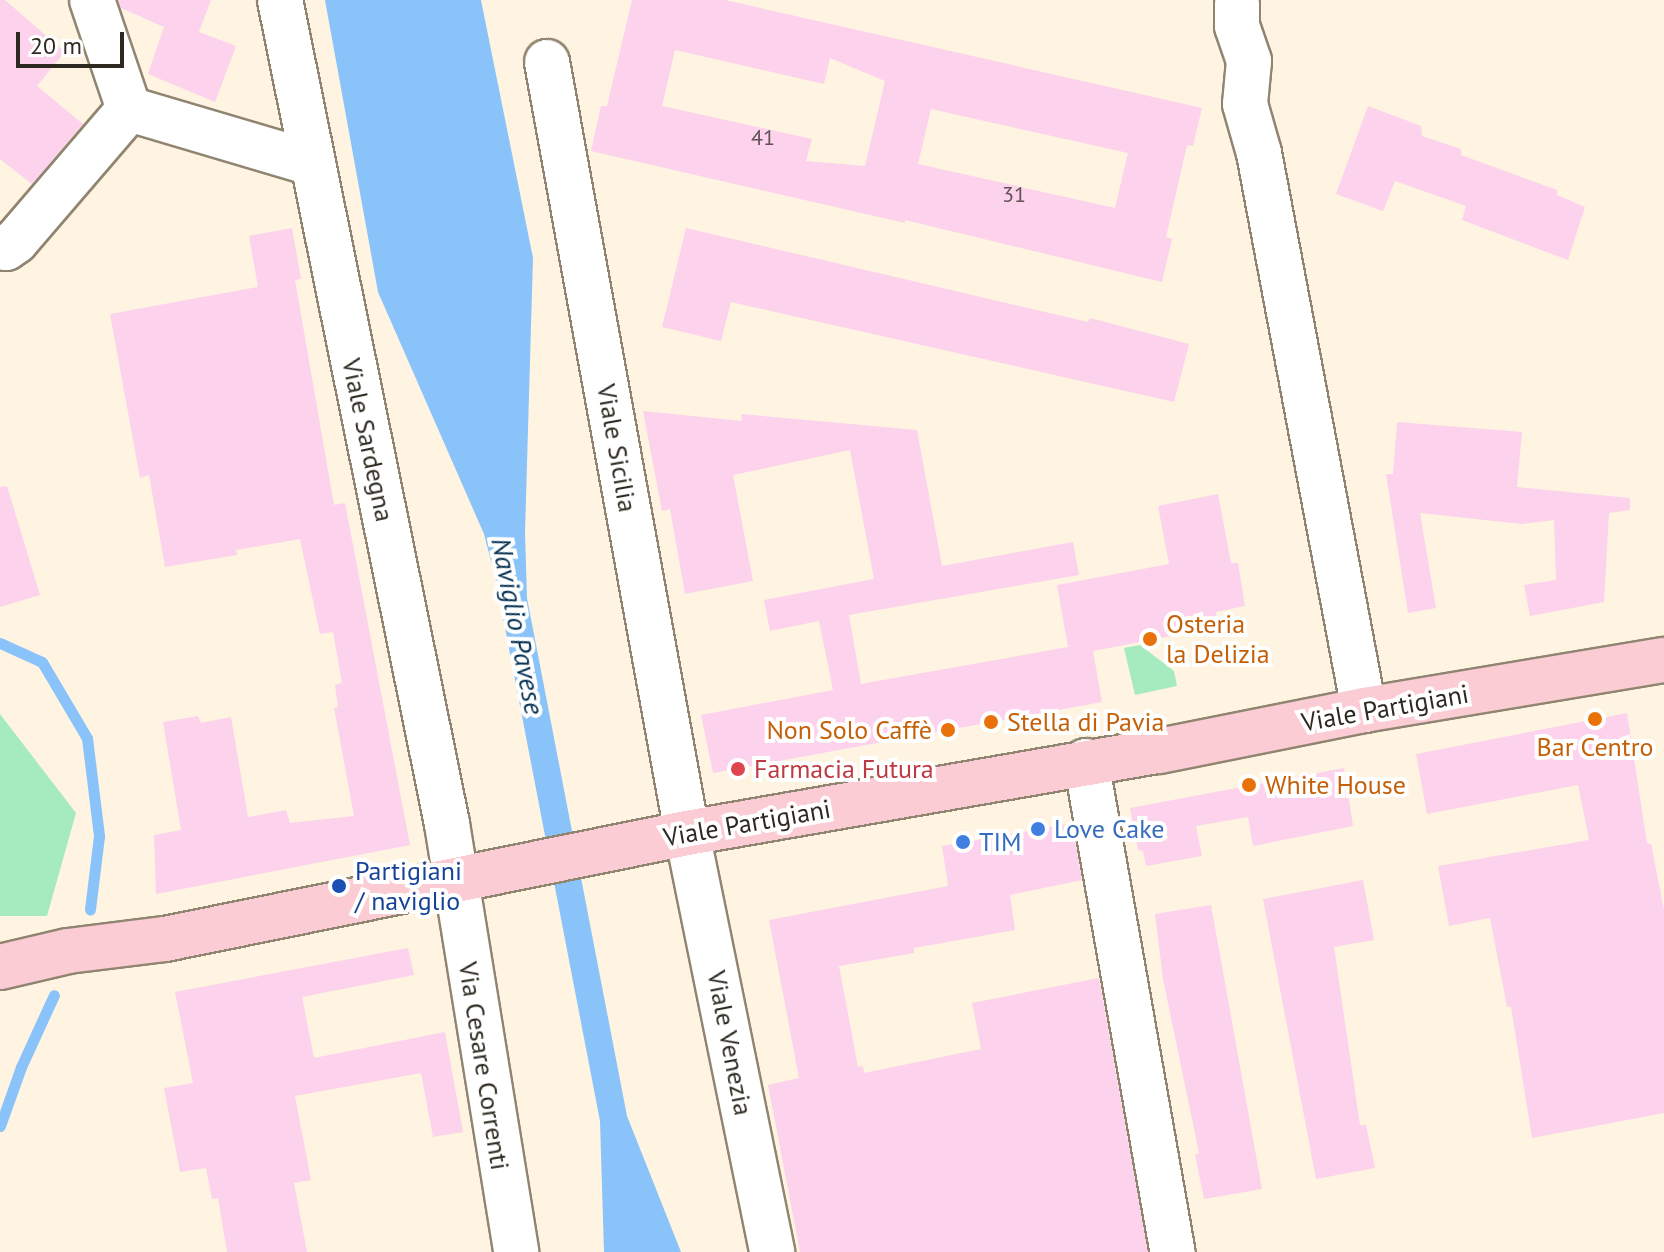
<!DOCTYPE html>
<meta charset="utf-8">
<style>
body{margin:0}
#map{position:relative;width:1664px;height:1252px;overflow:hidden;background:#fef4e1;font-family:"PT Sans",sans-serif}
div>[style]{position:absolute}
.green>*{inset:0;background:#a5ebbf}
.water>*{inset:0;background:#8ac3f9}
.stream>*{height:11px;margin:-5.5px;padding:0 5.5px;transform-origin:5.5px;border-radius:5.5px;background:#8ac3f9}
.building>*{inset:0;background:#fcd2ec}
.roads{filter:drop-shadow(2px 0 #908570) drop-shadow(-2px 0 #908570) drop-shadow(0 2px #908570) drop-shadow(0 -2px #908570)}
.minor>*{height:44px;margin:-22px;padding:0 22px;transform-origin:22px;border-radius:22px;background:#fff}
.major>*{height:44px;margin:-22px;padding:0 22px;transform-origin:22px;border-radius:22px;background:#fbccd4}
.dots>*{width:22px;height:22px;translate:-50% -50%;box-sizing:border-box;border:4px solid #fff;border-radius:50%}
span{translate:-50% -50%;white-space:nowrap;text-align:center;line-height:1.15;-webkit-text-stroke:8px #fff;paint-order:stroke}
.number-label{font-size:22px;color:#615353}
.number-label span{-webkit-text-stroke-width:0}
.street-label{font-size:26px;color:#2d2920}
.food-label{font-size:26px;color:#c56008}
.left{translate:0 -50%;text-align:left}
.right{translate:-100% -50%;text-align:right}
.health-label{font-size:26px;color:#be3a42}
.shop-label{font-size:26px;color:#366cbe}
.transit-label{font-size:26px;color:#164399}
.water-label{font-size:28px;color:#053153;font-style:italic}
.scale{position:absolute;left:16px;top:32px;width:108px;height:36px;box-sizing:border-box;border:4px solid #2d2920;border-top:0;padding-left:10px;font-size:24px;line-height:28px;white-space:nowrap;color:#2d2920;-webkit-text-stroke:6px #fff;paint-order:stroke}
</style>
<div id="map">
<div class="green">
<i style="clip-path:polygon(1140px 645px,1174px 671px,1177px 686px,1135px 695px,1124px 648px)"></i>
<i style="clip-path:polygon(0 714px,76px 813px,47px 916px,0 916px)"></i>
</div>
<div class="water">
<i style="clip-path:polygon(325px 0,481px 0,533px 258px,525px 533px,527px 598px,627px 1116px,681px 1252px,604px 1252px,600px 1121px,495px 576px,484px 534px,378px 292px)"></i>
</div>
<div class="stream">
<i style="left:0;top:643px;width:46px;rotate:24.3deg"></i>
<i style="left:42px;top:662px;width:88px;rotate:59.4deg"></i>
<i style="left:87px;top:738px;width:99px;rotate:83deg"></i>
<i style="left:99px;top:836px;width:74px;rotate:97deg"></i>
<i style="left:0;top:1126px;width:63px;rotate:-70.4deg"></i>
<i style="left:21px;top:1067px;width:79px;rotate:-65.4deg"></i>
</div>
<div class="building">
<i style="clip-path:polygon(0 0,5px 0,65px 52px,37px 86px,83px 124px,32px 184px,0 159px)"></i>
<i style="clip-path:polygon(118px 0,211px 0,199px 32px,236px 46px,215px 102px,148px 74px,164px 27px,121px 8px)"></i>
<i style="clip-path:polygon(evenodd,632px 0,725px 0,1202px 108px,1193px 146px,1187px 145px,1166px 237px,1172px 239px,1162px 282px,905px 220px,905px 223px,591px 151px,601px 106px,607px 106px,632px 0,675px 50px,824px 84px,830px 58px,885px 81px,865px 166px,806px 161px,812px 139px,662px 106px,675px 50px,632px 0,931px 109px,1128px 153px,1115px 208px,918px 164px,931px 109px)"></i>
<i style="clip-path:polygon(1368px 106px,1421px 126px,1422px 136px,1461px 149px,1461px 155px,1557px 190px,1557px 195px,1585px 207px,1568px 260px,1462px 220px,1466px 206px,1395px 181px,1383px 211px,1336px 194px)"></i>
<i style="clip-path:polygon(292px 228px,301px 279px,295px 280px,334px 505px,345px 503px,410px 845px,156px 894px,154px 835px,181px 830px,163px 722px,198px 716px,201px 723px,231px 717px,248px 817px,286px 810px,290px 823px,354px 816px,334px 708px,338px 707px,335px 685px,342px 683px,333px 632px,320px 634px,300px 539px,236px 550px,237px 555px,165px 567px,149px 475px,140px 478px,110px 314px,258px 287px,249px 236px)"></i>
<i style="clip-path:polygon(686px 228px,1088px 322px,1090px 318px,1189px 344px,1174px 402px,731px 302px,721px 341px,662px 327px)"></i>
<i style="clip-path:polygon(643px 411px,742px 421px,741px 414px,917px 430px,942px 566px,1073px 542px,1079px 575px,849px 615px,861px 684px,1068px 647px,1057px 585px,1169px 564px,1158px 506px,1218px 494px,1231px 563px,1238px 563px,1245px 606px,1216px 612px,1218px 627px,1093px 651px,1102px 702px,713px 773px,701px 715px,833px 690px,819px 621px,770px 631px,764px 600px,874px 579px,850px 450px,733px 475px,753px 581px,685px 594px,670px 509px,662px 511px)"></i>
<i style="clip-path:polygon(1397px 422px,1522px 432px,1517px 487px,1630px 498px,1630px 510px,1609px 513px,1604px 602px,1530px 616px,1524px 585px,1556px 580px,1554px 520px,1522px 524px,1420px 513px,1436px 608px,1408px 613px,1386px 474px,1393px 474px)"></i>
<i style="clip-path:polygon(7px 486px,40px 595px,0 607px,0 487px)"></i>
<i style="clip-path:polygon(1627px 713px,1647px 843px,1651px 844px,1664px 910px,1664px 1113px,1532px 1138px,1511px 1007px,1507px 1007px,1490px 918px,1449px 926px,1438px 866px,1589px 840px,1578px 785px,1427px 814px,1416px 754px)"></i>
<i style="clip-path:polygon(1344px 768px,1353px 826px,1253px 846px,1248px 817px,1196px 826px,1202px 856px,1146px 866px,1143px 851px,1138px 850px,1130px 808px)"></i>
<i style="clip-path:polygon(1072px 823px,1082px 880px,1010px 895px,1015px 930px,914px 948px,914px 953px,839px 966px,858px 1067px,863px 1066px,864px 1073px,981px 1049px,972px 1003px,1099px 978px,1148px 1252px,800px 1252px,768px 1085px,799px 1078px,769px 920px,948px 886px,942px 846px)"></i>
<i style="clip-path:polygon(1363px 880px,1374px 940px,1334px 947px,1360px 1125px,1366px 1125px,1375px 1168px,1316px 1179px,1263px 899px)"></i>
<i style="clip-path:polygon(1211px 905px,1262px 1189px,1204px 1199px,1195px 1155px,1199px 1153px,1163px 979px,1155px 914px)"></i>
<i style="clip-path:polygon(408px 948px,414px 975px,302px 997px,314px 1058px,445px 1032px,463px 1132px,433px 1137px,421px 1073px,295px 1096px,311px 1180px,294px 1183px,307px 1252px,227px 1252px,218px 1198px,212px 1199px,206px 1168px,180px 1172px,164px 1088px,193px 1083px,175px 992px)"></i>
</div>
<div class="roads">
<div class="minor">
<i style="left:92px;top:0;width:115px;rotate:71.3deg"></i>
<i style="left:280px;top:0;width:841px;rotate:78.54deg"></i>
<i style="left:447px;top:824px;width:434px;rotate:80.8deg"></i>
<i style="left:1237px;top:4px;width:22px;rotate:90deg"></i>
<i style="left:1237px;top:26px;width:37px;rotate:71deg"></i>
<i style="left:1249px;top:61px;width:43px;rotate:95.3deg"></i>
<i style="left:1245px;top:104px;width:51px;rotate:74.1deg"></i>
<i style="left:1259px;top:153px;width:567px;rotate:79.32deg"></i>
<i style="left:547px;top:62px;width:784px;rotate:79.71deg"></i>
<i style="left:687px;top:833px;width:428px;rotate:78.5deg"></i>
<i style="left:129px;top:109px;width:190px;rotate:16.5deg"></i>
<i style="left:0;top:247px;width:6px;rotate:9deg"></i>
<i style="left:6px;top:248px;width:12px;rotate:-35deg"></i>
<i style="left:16px;top:241px;width:174px;rotate:-49.4deg"></i>
<i style="left:1086px;top:761px;width:499px;rotate:80deg"></i>
</div>
<div class="major">
<i style="left:0;top:967px;width:70px;rotate:-13.2deg"></i>
<i style="left:68px;top:951px;width:98px;rotate:-7.1deg"></i>
<i style="left:165px;top:939px;width:533px;rotate:-11.48deg"></i>
<i style="left:687px;top:833px;width:479px;rotate:-9.9deg"></i>
<i style="left:1159px;top:751px;width:209px;rotate:-11.3deg"></i>
<i style="left:1364px;top:710px;width:304px;rotate:-9.5deg"></i>
</div>
</div>
<div class="dots">
<i style="left:1150px;top:639px;background:#e8710a"></i>
<i style="left:1595px;top:719px;background:#e8710a"></i>
<i style="left:991px;top:722px;background:#e8710a"></i>
<i style="left:948px;top:730px;background:#e8710a"></i>
<i style="left:738px;top:769px;background:#e0444e"></i>
<i style="left:1249px;top:785px;background:#e8710a"></i>
<i style="left:1038px;top:829px;background:#3f7fe0"></i>
<i style="left:963px;top:842px;background:#3f7fe0"></i>
<i style="left:339px;top:886px;background:#1a4fb4"></i>
</div>
<div class="number-label">
<span style="left:763px;top:138px">41</span>
<span style="left:1014px;top:195px">31</span>
</div>
<div class="street-label">
<span style="left:368px;top:440px;rotate:78deg">Viale Sardegna</span>
<span style="left:617px;top:448px;rotate:80deg">Viale Sicilia</span>
<span style="left:1385px;top:708px;rotate:-10deg">Viale Partigiani</span>
<span style="left:747px;top:823px;rotate:-10deg">Viale Partigiani</span>
<span style="left:730px;top:1043px;rotate:79deg">Viale Venezia</span>
<span style="left:484px;top:1066px;rotate:81deg">Via Cesare Correnti</span>
</div>
<div class="food-label">
<span class="left" style="left:1166px;top:639px">Osteria<br>la Delizia</span>
<span class="left" style="left:1007px;top:722px">Stella di Pavia</span>
<span class="right" style="left:932px;top:730px">Non Solo Caffè</span>
<span style="left:1595px;top:747px">Bar Centro</span>
<span class="left" style="left:1265px;top:785px">White House</span>
</div>
<div class="health-label">
<span class="left" style="left:754px;top:769px">Farmacia Futura</span>
</div>
<div class="shop-label">
<span class="left" style="left:1054px;top:829px">Love Cake</span>
<span class="left" style="left:979px;top:842px">TIM</span>
</div>
<div class="transit-label">
<span class="left" style="left:355px;top:886px">Partigiani<br>/ naviglio</span>
</div>
<div class="water-label">
<span style="left:518px;top:626px;rotate:79deg">Naviglio Pavese</span>
</div>
<div class="scale">20 m</div>
</div>
